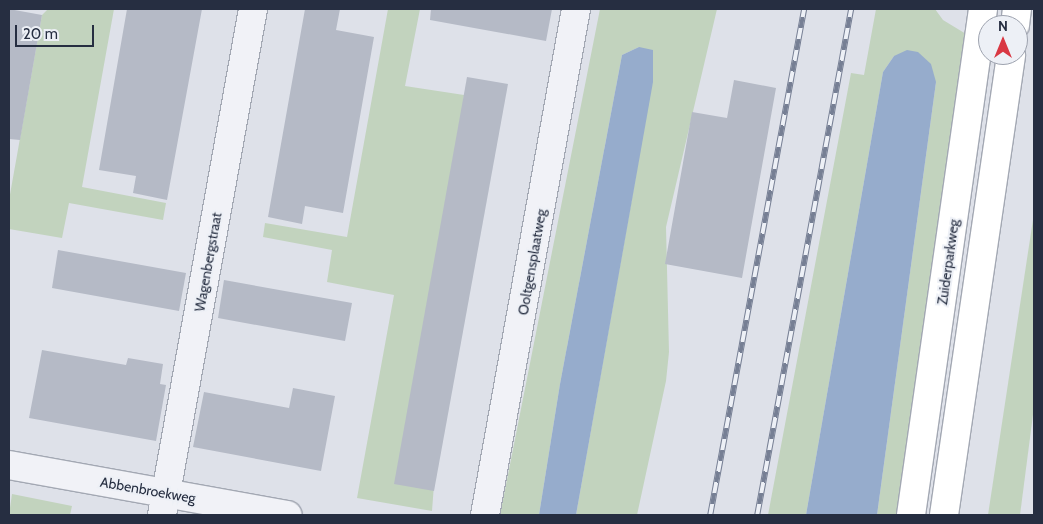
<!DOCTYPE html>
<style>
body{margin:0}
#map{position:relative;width:1043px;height:524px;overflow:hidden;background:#dee1e9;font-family:Cabin,sans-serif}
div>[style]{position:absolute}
.green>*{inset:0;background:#c2d3be}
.water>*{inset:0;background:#96accc}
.building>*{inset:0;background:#b5bac6}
.roads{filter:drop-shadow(1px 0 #a3a8b3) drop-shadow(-1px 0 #a3a8b3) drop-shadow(0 1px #a3a8b3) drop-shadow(0 -1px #a3a8b3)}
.minor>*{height:28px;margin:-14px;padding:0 14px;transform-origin:14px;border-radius:14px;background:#f1f2f7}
.major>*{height:28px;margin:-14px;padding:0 14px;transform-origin:14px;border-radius:14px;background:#fff}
.rail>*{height:5.5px;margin-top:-2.75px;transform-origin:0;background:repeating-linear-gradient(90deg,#edf0f6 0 11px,#767f94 0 22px);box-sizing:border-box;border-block:1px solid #767f94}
span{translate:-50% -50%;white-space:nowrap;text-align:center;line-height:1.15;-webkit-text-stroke:4px #edf0f6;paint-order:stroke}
.street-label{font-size:14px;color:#262e41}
.frame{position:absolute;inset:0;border:10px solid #262e41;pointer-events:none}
.north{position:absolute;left:978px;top:15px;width:50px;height:50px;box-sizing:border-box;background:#edf0f6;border:1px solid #9da2ae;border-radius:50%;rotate:0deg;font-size:14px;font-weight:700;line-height:20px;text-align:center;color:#262e41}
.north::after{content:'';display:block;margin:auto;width:18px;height:22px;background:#d93843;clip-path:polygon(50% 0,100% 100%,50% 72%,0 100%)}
.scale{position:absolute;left:15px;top:25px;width:79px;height:22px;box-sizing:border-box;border:2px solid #262e41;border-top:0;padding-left:6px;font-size:15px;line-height:18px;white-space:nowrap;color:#262e41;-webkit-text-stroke:4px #edf0f6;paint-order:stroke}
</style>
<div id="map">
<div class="green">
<i style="clip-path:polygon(48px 9px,114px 9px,82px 187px,166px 203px,163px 220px,69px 203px,62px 238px,9px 229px,9px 200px,42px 15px)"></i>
<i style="clip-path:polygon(388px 9px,420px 9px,405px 86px,464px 95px,432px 511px,357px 498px,394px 295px,327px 282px,332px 250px,263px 237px,265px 223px,347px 237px)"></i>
<i style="clip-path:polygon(600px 9px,717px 9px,666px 227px,669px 352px,666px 381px,637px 515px,576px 515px,636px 175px,639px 47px,622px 55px,560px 384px,539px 515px,500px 515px)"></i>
<i style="clip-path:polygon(876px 9px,935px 9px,943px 20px,971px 37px,903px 515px,877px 515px,936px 82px,894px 56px,883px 72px,806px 515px,768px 515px,851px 73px,864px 75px)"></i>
<i style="clip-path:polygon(1034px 213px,1034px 407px,1020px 515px,988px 515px)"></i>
<i style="clip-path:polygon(12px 494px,72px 506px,70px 515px,9px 515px)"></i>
</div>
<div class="water">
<i style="clip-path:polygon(639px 47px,653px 50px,653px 82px,576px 515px,539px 515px,560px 384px,622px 55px)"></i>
<i style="clip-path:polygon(907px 50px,918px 52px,931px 64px,936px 82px,877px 515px,806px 515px,883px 72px,894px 56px)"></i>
</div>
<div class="building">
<i style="clip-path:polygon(9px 9px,42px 15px,20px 140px,9px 139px)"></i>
<i style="clip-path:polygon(127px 9px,202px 9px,167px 200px,133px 193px,136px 176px,99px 170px)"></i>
<i style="clip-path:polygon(305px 9px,340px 9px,336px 30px,374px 37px,343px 213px,305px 206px,302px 224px,268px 217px)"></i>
<i style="clip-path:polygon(431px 9px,552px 9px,546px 41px,430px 20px)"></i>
<i style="clip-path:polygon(467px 77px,508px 84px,434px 491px,394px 484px)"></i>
<i style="clip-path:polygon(734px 80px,776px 88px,742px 278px,665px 264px,692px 112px,727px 118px)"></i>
<i style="clip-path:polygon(58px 250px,186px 273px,179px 311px,52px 288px)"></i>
<i style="clip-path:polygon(224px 280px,352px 303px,345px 341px,218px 318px)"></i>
<i style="clip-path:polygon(42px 350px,126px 365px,128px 358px,163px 364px,160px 384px,166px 385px,156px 441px,29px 418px)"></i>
<i style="clip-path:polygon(293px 388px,335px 396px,321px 471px,193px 447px,204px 392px,289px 408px)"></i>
</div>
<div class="roads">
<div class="minor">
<i style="left:9px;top:465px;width:283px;rotate:10.2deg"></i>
<i style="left:162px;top:515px;width:514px;rotate:-79.8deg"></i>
<i style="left:485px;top:515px;width:514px;rotate:-79.8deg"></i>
</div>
<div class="major">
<i style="left:1015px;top:25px;width:16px;rotate:-83deg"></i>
<i style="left:911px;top:515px;width:511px;rotate:-81.9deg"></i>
<i style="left:944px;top:515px;width:465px;rotate:-81.7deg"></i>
</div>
</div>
<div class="rail">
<i style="left:710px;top:515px;width:515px;rotate:-79.48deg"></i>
<i style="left:757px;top:515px;width:515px;rotate:-79.48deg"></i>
</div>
<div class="street-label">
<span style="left:208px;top:262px;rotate:-80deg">Wagenbergstraat</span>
<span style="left:532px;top:262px;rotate:-80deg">Ooltgensplaatweg</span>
<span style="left:948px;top:262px;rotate:-82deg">Zuiderparkweg</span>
<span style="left:148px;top:490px;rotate:10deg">Abbenbroekweg</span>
</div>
<div class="frame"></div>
<div class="north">N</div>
<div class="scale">20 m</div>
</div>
